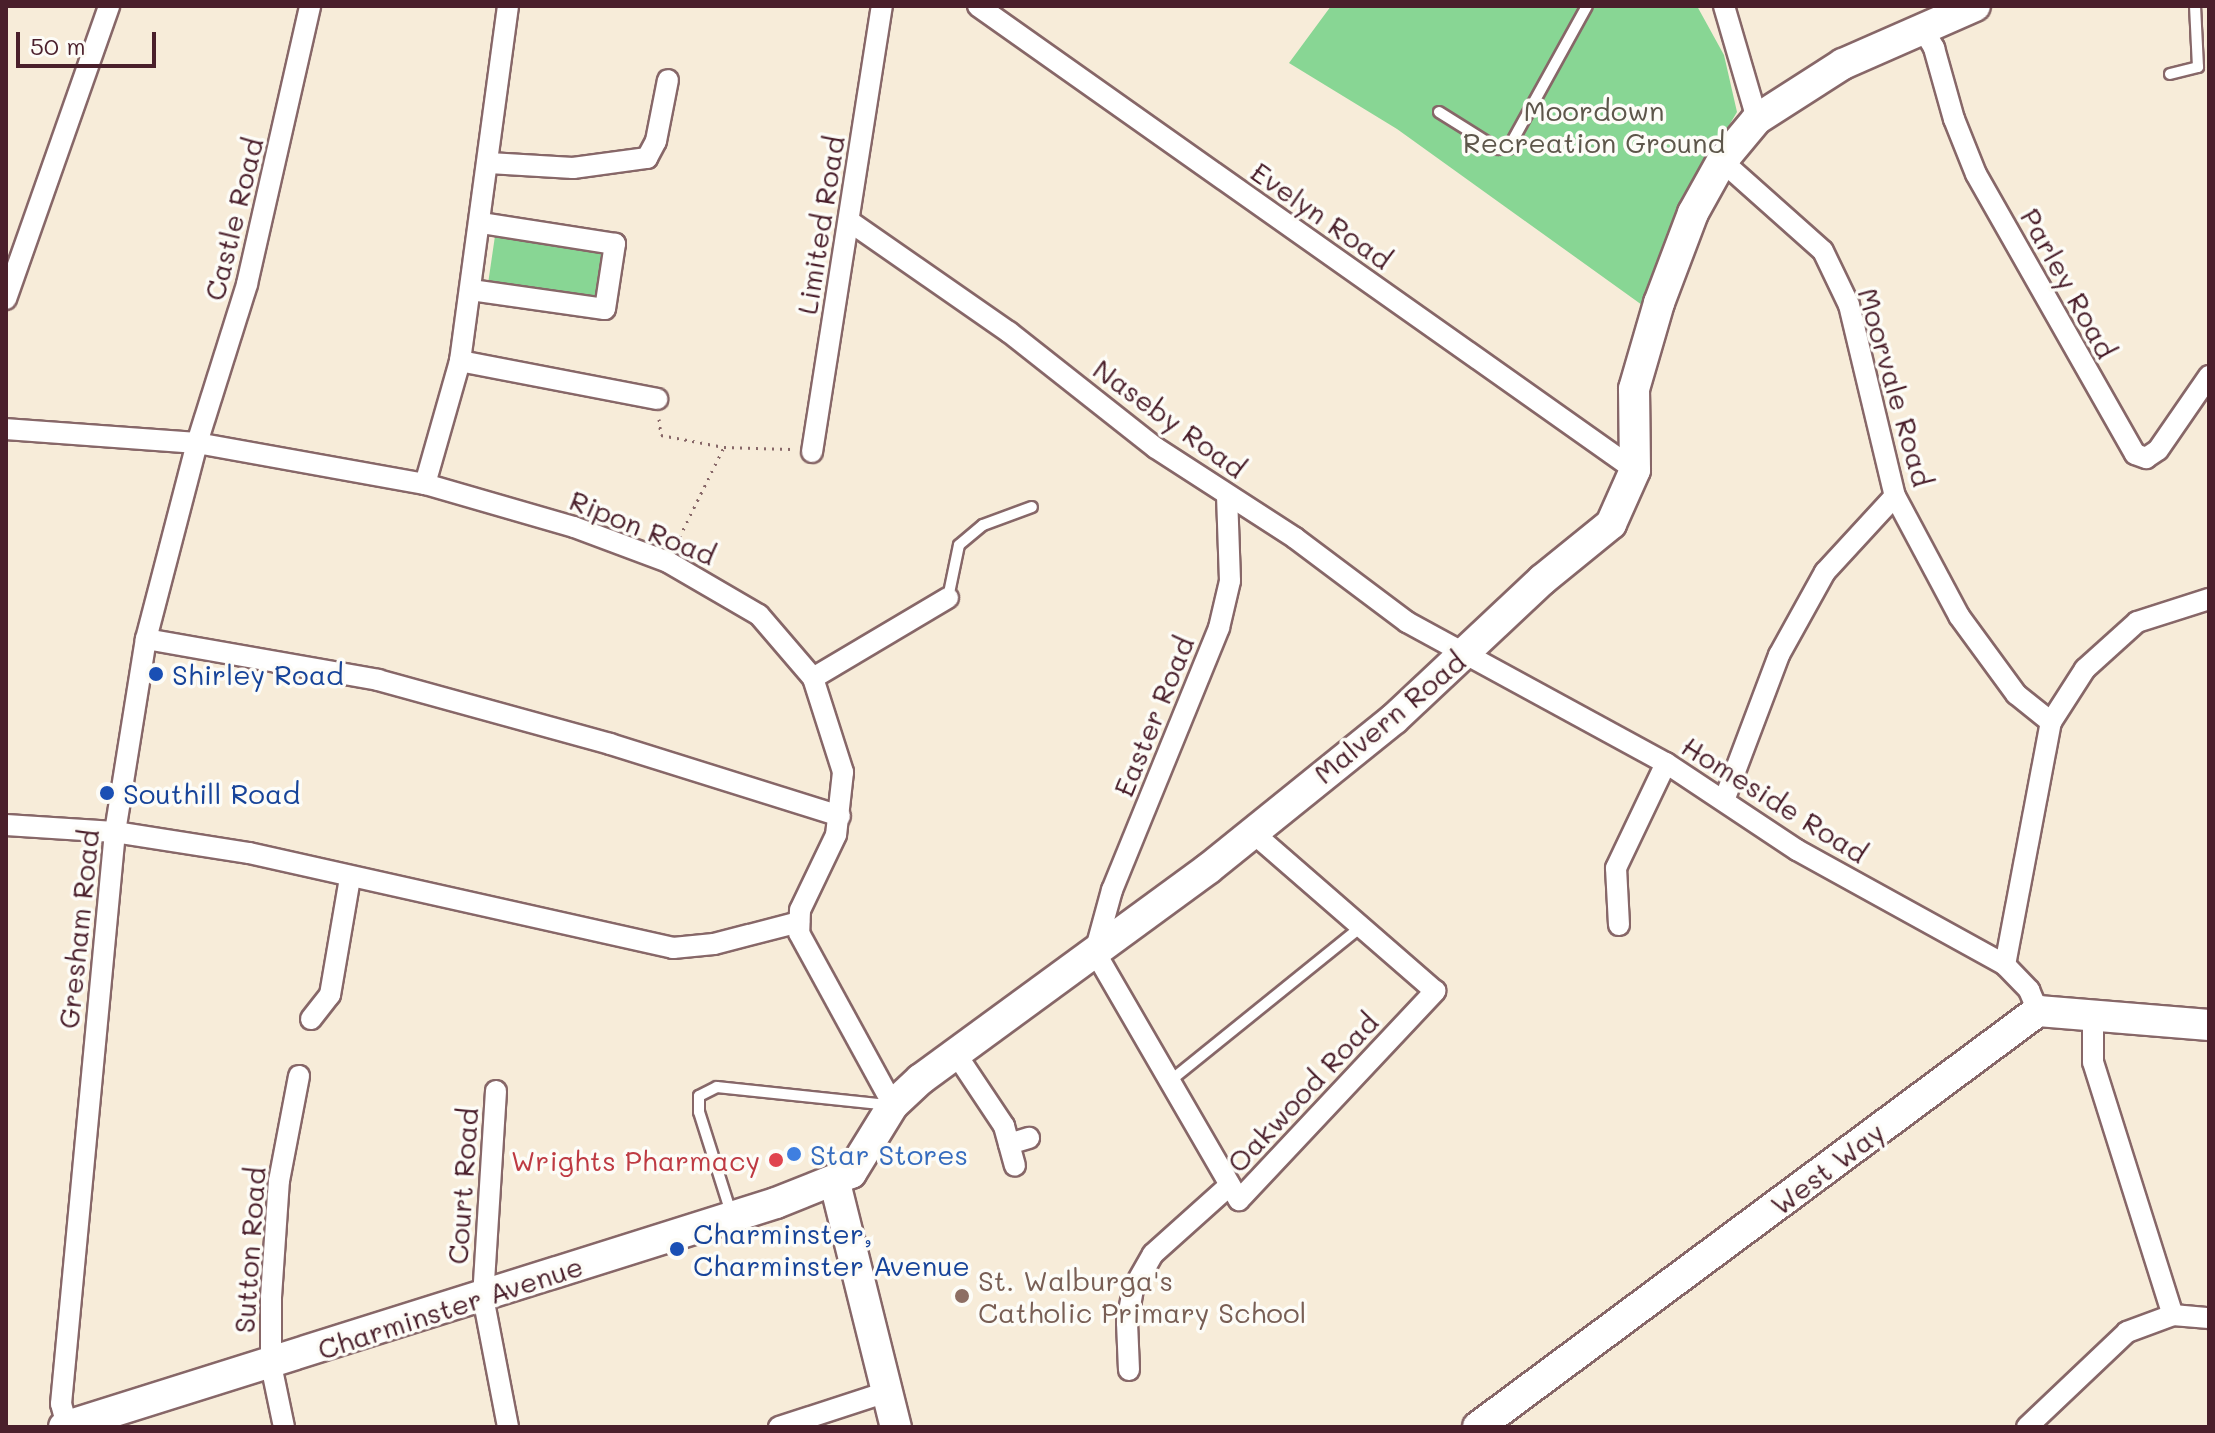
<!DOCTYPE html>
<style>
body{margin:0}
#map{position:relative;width:2215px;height:1433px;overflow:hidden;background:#f7ecd9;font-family:Mali,sans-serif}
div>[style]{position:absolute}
.green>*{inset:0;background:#88d694}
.path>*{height:3px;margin-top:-1.5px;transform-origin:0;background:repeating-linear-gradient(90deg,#876768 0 2px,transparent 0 8px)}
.roads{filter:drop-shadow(2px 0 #876768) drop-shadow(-2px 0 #876768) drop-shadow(0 2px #876768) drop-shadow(0 -2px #876768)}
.lane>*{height:10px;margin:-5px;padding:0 5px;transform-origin:5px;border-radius:5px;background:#fff}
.street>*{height:20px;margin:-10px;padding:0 10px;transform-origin:10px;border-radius:10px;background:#fff}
.secondary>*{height:30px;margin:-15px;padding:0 15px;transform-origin:15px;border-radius:15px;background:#fff}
.dots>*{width:22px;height:22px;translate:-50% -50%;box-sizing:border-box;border:4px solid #fdfcf7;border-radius:50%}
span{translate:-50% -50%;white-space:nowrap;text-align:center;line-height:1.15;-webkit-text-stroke:7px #fdfcf7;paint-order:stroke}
.park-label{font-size:28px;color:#5d564a}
.street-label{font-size:28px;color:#4a1f2b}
.transit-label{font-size:28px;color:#164399}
.left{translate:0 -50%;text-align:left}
.shop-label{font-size:28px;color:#366cbe}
.health-label{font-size:28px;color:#be3a42}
.right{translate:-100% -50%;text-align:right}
.education-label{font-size:28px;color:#785e54}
.frame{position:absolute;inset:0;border:8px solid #4a1f2b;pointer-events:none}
.scale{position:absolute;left:16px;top:32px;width:140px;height:36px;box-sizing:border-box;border:4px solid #4a1f2b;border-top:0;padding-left:10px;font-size:24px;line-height:28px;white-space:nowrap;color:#4a1f2b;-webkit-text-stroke:6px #fdfcf7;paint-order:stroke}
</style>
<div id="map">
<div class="green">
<i style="clip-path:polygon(1331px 6px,1697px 6px,1724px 55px,1737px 112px,1711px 156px,1649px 310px,1397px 129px,1289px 63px)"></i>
<i style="clip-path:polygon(496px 229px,605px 251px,598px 301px,488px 284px)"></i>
</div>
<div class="path">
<i style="left:659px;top:419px;width:16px;rotate:83deg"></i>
<i style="left:661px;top:435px;width:64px;rotate:10.8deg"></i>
<i style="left:676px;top:544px;width:108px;rotate:-63.7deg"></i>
<i style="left:724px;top:447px;width:68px;rotate:1.7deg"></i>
</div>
<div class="roads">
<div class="lane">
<i style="left:2170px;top:74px;width:29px;rotate:-14deg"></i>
<i style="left:2198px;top:67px;width:61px;rotate:-92.8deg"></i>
<i style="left:1439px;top:112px;width:70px;rotate:32.1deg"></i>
<i style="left:1498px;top:149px;width:10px"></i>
<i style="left:1508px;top:149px;width:163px;rotate:-61.1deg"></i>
<i style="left:948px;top:598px;width:54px;rotate:-78.3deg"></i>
<i style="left:959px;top:545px;width:31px;rotate:-40deg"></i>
<i style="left:983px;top:525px;width:52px;rotate:-20.2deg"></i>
<i style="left:1170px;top:1081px;width:245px;rotate:-38.9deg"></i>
<i style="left:732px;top:1216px;width:109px;rotate:-107.6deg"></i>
<i style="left:699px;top:1112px;width:16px;rotate:-90deg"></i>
<i style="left:699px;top:1096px;width:20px;rotate:-27deg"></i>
<i style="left:717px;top:1087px;width:171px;rotate:6deg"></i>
</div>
<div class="street">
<i style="left:978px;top:6px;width:804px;rotate:35.23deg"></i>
<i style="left:1724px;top:6px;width:118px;rotate:73.7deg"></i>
<i style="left:1921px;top:26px;width:26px;rotate:59deg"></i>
<i style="left:1934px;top:48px;width:74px;rotate:74.3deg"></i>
<i style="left:1954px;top:119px;width:59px;rotate:68.2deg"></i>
<i style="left:1976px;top:174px;width:322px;rotate:60.4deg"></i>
<i style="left:2135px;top:454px;width:12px;rotate:20deg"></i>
<i style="left:2146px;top:458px;width:14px;rotate:-34deg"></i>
<i style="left:2158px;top:450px;width:90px;rotate:-55.4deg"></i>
<i style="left:1722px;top:161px;width:135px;rotate:41.7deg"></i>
<i style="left:1823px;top:251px;width:60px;rotate:64.3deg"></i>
<i style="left:1849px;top:305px;width:196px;rotate:76.5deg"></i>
<i style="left:1895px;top:496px;width:136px;rotate:61.9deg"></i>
<i style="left:1959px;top:616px;width:97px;rotate:53.8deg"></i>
<i style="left:2016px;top:694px;width:45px;rotate:38.7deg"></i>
<i style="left:489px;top:163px;width:84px;rotate:3.4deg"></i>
<i style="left:573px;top:168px;width:75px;rotate:-7.7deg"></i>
<i style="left:647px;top:158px;width:19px;rotate:-62deg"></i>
<i style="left:656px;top:141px;width:62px;rotate:-78.9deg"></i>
<i style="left:849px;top:221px;width:195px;rotate:34.8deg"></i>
<i style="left:1009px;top:332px;width:187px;rotate:38.3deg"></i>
<i style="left:1156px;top:448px;width:166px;rotate:32.9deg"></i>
<i style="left:1295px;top:538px;width:140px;rotate:36.9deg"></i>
<i style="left:1407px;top:622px;width:295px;rotate:28.6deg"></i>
<i style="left:1666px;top:763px;width:157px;rotate:33.6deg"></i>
<i style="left:1797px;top:850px;width:238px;rotate:28.9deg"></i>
<i style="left:2005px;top:965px;width:35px;rotate:46deg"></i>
<i style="left:2029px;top:990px;width:23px;rotate:67deg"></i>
<i style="left:471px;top:290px;width:135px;rotate:8.1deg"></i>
<i style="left:605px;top:309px;width:66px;rotate:-81.3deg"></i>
<i style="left:615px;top:244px;width:136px;rotate:-171.1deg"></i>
<i style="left:6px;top:299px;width:311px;rotate:-70.6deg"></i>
<i style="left:460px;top:361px;width:201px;rotate:10.9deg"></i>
<i style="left:6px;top:429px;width:192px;rotate:4.2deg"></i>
<i style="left:197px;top:443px;width:232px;rotate:10.2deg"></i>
<i style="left:425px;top:484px;width:155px;rotate:16.1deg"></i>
<i style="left:574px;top:527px;width:100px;rotate:20.4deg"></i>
<i style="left:668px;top:562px;width:105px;rotate:30.2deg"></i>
<i style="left:759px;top:615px;width:83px;rotate:49.4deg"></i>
<i style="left:813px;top:678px;width:99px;rotate:72.3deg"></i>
<i style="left:843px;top:772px;width:63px;rotate:96.3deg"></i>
<i style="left:836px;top:835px;width:83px;rotate:115.6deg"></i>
<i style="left:800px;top:910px;width:23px;rotate:92deg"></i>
<i style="left:799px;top:933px;width:196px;rotate:61.3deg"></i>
<i style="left:812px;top:452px;width:451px;rotate:-81.1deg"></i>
<i style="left:425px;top:484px;width:128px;rotate:-74.1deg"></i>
<i style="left:460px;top:361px;width:358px;rotate:-82.3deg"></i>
<i style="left:1227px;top:495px;width:86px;rotate:88deg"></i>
<i style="left:1230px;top:581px;width:48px;rotate:103.2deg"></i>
<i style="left:1219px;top:628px;width:283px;rotate:112.2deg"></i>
<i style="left:1112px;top:890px;width:64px;rotate:105.3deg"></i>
<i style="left:1095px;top:952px;width:287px;rotate:59.9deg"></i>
<i style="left:1239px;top:1200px;width:287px;rotate:-46.8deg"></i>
<i style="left:1435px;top:991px;width:244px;rotate:-139deg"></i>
<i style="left:146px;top:639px;width:236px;rotate:10deg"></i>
<i style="left:378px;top:680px;width:241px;rotate:15.4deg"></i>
<i style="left:610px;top:744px;width:241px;rotate:17.4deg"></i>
<i style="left:813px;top:678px;width:157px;rotate:-30.7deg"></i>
<i style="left:1725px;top:798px;width:153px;rotate:-69.3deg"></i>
<i style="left:1779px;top:655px;width:95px;rotate:-61deg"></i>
<i style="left:1825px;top:572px;width:103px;rotate:-47.4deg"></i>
<i style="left:6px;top:825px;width:109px;rotate:3.7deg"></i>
<i style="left:115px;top:832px;width:136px;rotate:8.9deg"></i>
<i style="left:249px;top:853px;width:435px;rotate:12.6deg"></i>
<i style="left:673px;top:948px;width:41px;rotate:-5.6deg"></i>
<i style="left:714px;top:944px;width:88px;rotate:-14.5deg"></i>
<i style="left:1619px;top:925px;width:57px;rotate:-93deg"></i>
<i style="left:1616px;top:868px;width:116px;rotate:-64.5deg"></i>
<i style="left:2005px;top:965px;width:247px;rotate:-79.3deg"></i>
<i style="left:2051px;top:722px;width:63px;rotate:-57.3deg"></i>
<i style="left:2085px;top:669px;width:70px;rotate:-42.1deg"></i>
<i style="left:2137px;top:622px;width:76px;rotate:-17.7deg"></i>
<i style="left:2093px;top:1013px;width:49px;rotate:90deg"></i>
<i style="left:2093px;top:1062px;width:265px;rotate:72.5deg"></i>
<i style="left:311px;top:1019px;width:31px;rotate:-52deg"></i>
<i style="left:330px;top:995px;width:119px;rotate:-80.3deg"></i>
<i style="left:956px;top:1054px;width:87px;rotate:56.3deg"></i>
<i style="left:1004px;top:1126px;width:41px;rotate:74.6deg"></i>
<i style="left:496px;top:1091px;width:206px;rotate:93.6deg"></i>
<i style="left:483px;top:1297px;width:132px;rotate:79.1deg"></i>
<i style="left:1009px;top:1144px;width:21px;rotate:-17deg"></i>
<i style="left:1129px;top:1370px;width:47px;rotate:-92.4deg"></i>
<i style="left:1127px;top:1323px;width:35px;rotate:-80deg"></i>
<i style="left:1133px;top:1289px;width:40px;rotate:-60.3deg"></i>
<i style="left:1153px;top:1254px;width:103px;rotate:-41.9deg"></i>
<i style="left:67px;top:1426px;width:23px;rotate:-105deg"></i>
<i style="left:61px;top:1404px;width:575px;rotate:-84.61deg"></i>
<i style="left:115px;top:832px;width:195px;rotate:-80.9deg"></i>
<i style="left:146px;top:639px;width:203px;rotate:-75.4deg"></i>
<i style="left:197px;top:443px;width:167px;rotate:-72.5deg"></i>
<i style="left:247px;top:284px;width:285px;rotate:-77.2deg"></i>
<i style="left:284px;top:1427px;width:63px;rotate:-101.8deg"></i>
<i style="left:271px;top:1365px;width:68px;rotate:-90deg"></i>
<i style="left:271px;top:1297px;width:116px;rotate:-86.1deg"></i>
<i style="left:279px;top:1181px;width:107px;rotate:-79.2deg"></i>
<i style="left:779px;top:1427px;width:114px;rotate:-18deg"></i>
<i style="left:2027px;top:1427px;width:138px;rotate:-43.5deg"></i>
<i style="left:2127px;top:1332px;width:49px;rotate:-20.3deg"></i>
<i style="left:2173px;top:1315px;width:36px;rotate:5deg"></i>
</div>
<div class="secondary">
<i style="left:835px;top:1183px;width:252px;rotate:76deg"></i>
<i style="left:64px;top:1427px;width:746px;rotate:-17.46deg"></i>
<i style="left:776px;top:1203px;width:81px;rotate:-21.8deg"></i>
<i style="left:851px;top:1173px;width:80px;rotate:-58.3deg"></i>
<i style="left:893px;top:1105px;width:38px;rotate:-43deg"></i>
<i style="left:921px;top:1079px;width:356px;rotate:-36.2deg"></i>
<i style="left:1208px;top:869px;width:239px;rotate:-38.9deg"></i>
<i style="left:1394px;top:719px;width:203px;rotate:-43.2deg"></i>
<i style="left:1542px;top:580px;width:89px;rotate:-39.1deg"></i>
<i style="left:1611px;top:524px;width:59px;rotate:-66deg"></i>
<i style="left:1635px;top:470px;width:81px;rotate:-90.7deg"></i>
<i style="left:1634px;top:389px;width:90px;rotate:-73.8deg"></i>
<i style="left:1659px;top:303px;width:96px;rotate:-69.3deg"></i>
<i style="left:1693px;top:213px;width:60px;rotate:-60.9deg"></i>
<i style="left:1722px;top:161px;width:55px;rotate:-50.2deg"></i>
<i style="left:1757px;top:119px;width:102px;rotate:-32.6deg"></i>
<i style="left:1843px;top:64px;width:144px;rotate:-23.7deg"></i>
<i style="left:1478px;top:1427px;width:698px;rotate:-36.61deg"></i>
<i style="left:2038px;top:1011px;width:172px;rotate:4.7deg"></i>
</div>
</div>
<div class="dots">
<i style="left:156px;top:674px;background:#1a4fb4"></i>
<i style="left:107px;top:793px;background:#1a4fb4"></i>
<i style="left:794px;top:1154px;background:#3f7fe0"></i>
<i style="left:776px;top:1160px;background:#e0444e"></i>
<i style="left:677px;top:1249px;background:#1a4fb4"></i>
<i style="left:962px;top:1296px;background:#8d6e63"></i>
</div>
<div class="park-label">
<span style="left:1594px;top:126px">Moordown<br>Recreation Ground</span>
</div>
<div class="street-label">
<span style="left:1322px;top:215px;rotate:35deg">Evelyn Road</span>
<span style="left:233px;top:219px;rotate:-76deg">Castle Road</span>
<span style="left:820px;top:225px;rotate:-81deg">Limited Road</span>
<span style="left:2069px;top:283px;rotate:61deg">Parley Road</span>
<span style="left:1896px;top:387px;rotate:74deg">Moorvale Road</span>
<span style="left:1170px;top:418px;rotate:36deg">Naseby Road</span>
<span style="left:643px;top:527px;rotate:22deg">Ripon Road</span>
<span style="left:1153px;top:716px;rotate:-68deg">Easter Road</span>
<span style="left:1389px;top:717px;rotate:-40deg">Malvern Road</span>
<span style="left:1775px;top:799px;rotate:32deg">Homeside Road</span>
<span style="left:78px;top:929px;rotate:-84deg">Gresham Road</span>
<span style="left:1302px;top:1092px;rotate:-47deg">Oakwood Road</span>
<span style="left:1827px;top:1168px;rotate:-37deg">West Way</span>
<span style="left:462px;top:1186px;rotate:-86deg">Court Road</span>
<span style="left:249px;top:1250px;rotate:-86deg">Sutton Road</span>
<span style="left:450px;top:1307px;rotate:-18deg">Charminster Avenue</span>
</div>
<div class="transit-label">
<span class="left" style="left:172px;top:674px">Shirley Road</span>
<span class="left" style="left:123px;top:793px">Southill Road</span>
<span class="left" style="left:693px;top:1249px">Charminster,<br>Charminster Avenue</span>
</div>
<div class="shop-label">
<span class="left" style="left:810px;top:1154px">Star Stores</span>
</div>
<div class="health-label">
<span class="right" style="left:760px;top:1160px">Wrights Pharmacy</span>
</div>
<div class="education-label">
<span class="left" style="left:978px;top:1296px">St. Walburga's<br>Catholic Primary School</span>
</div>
<div class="frame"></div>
<div class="scale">50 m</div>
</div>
